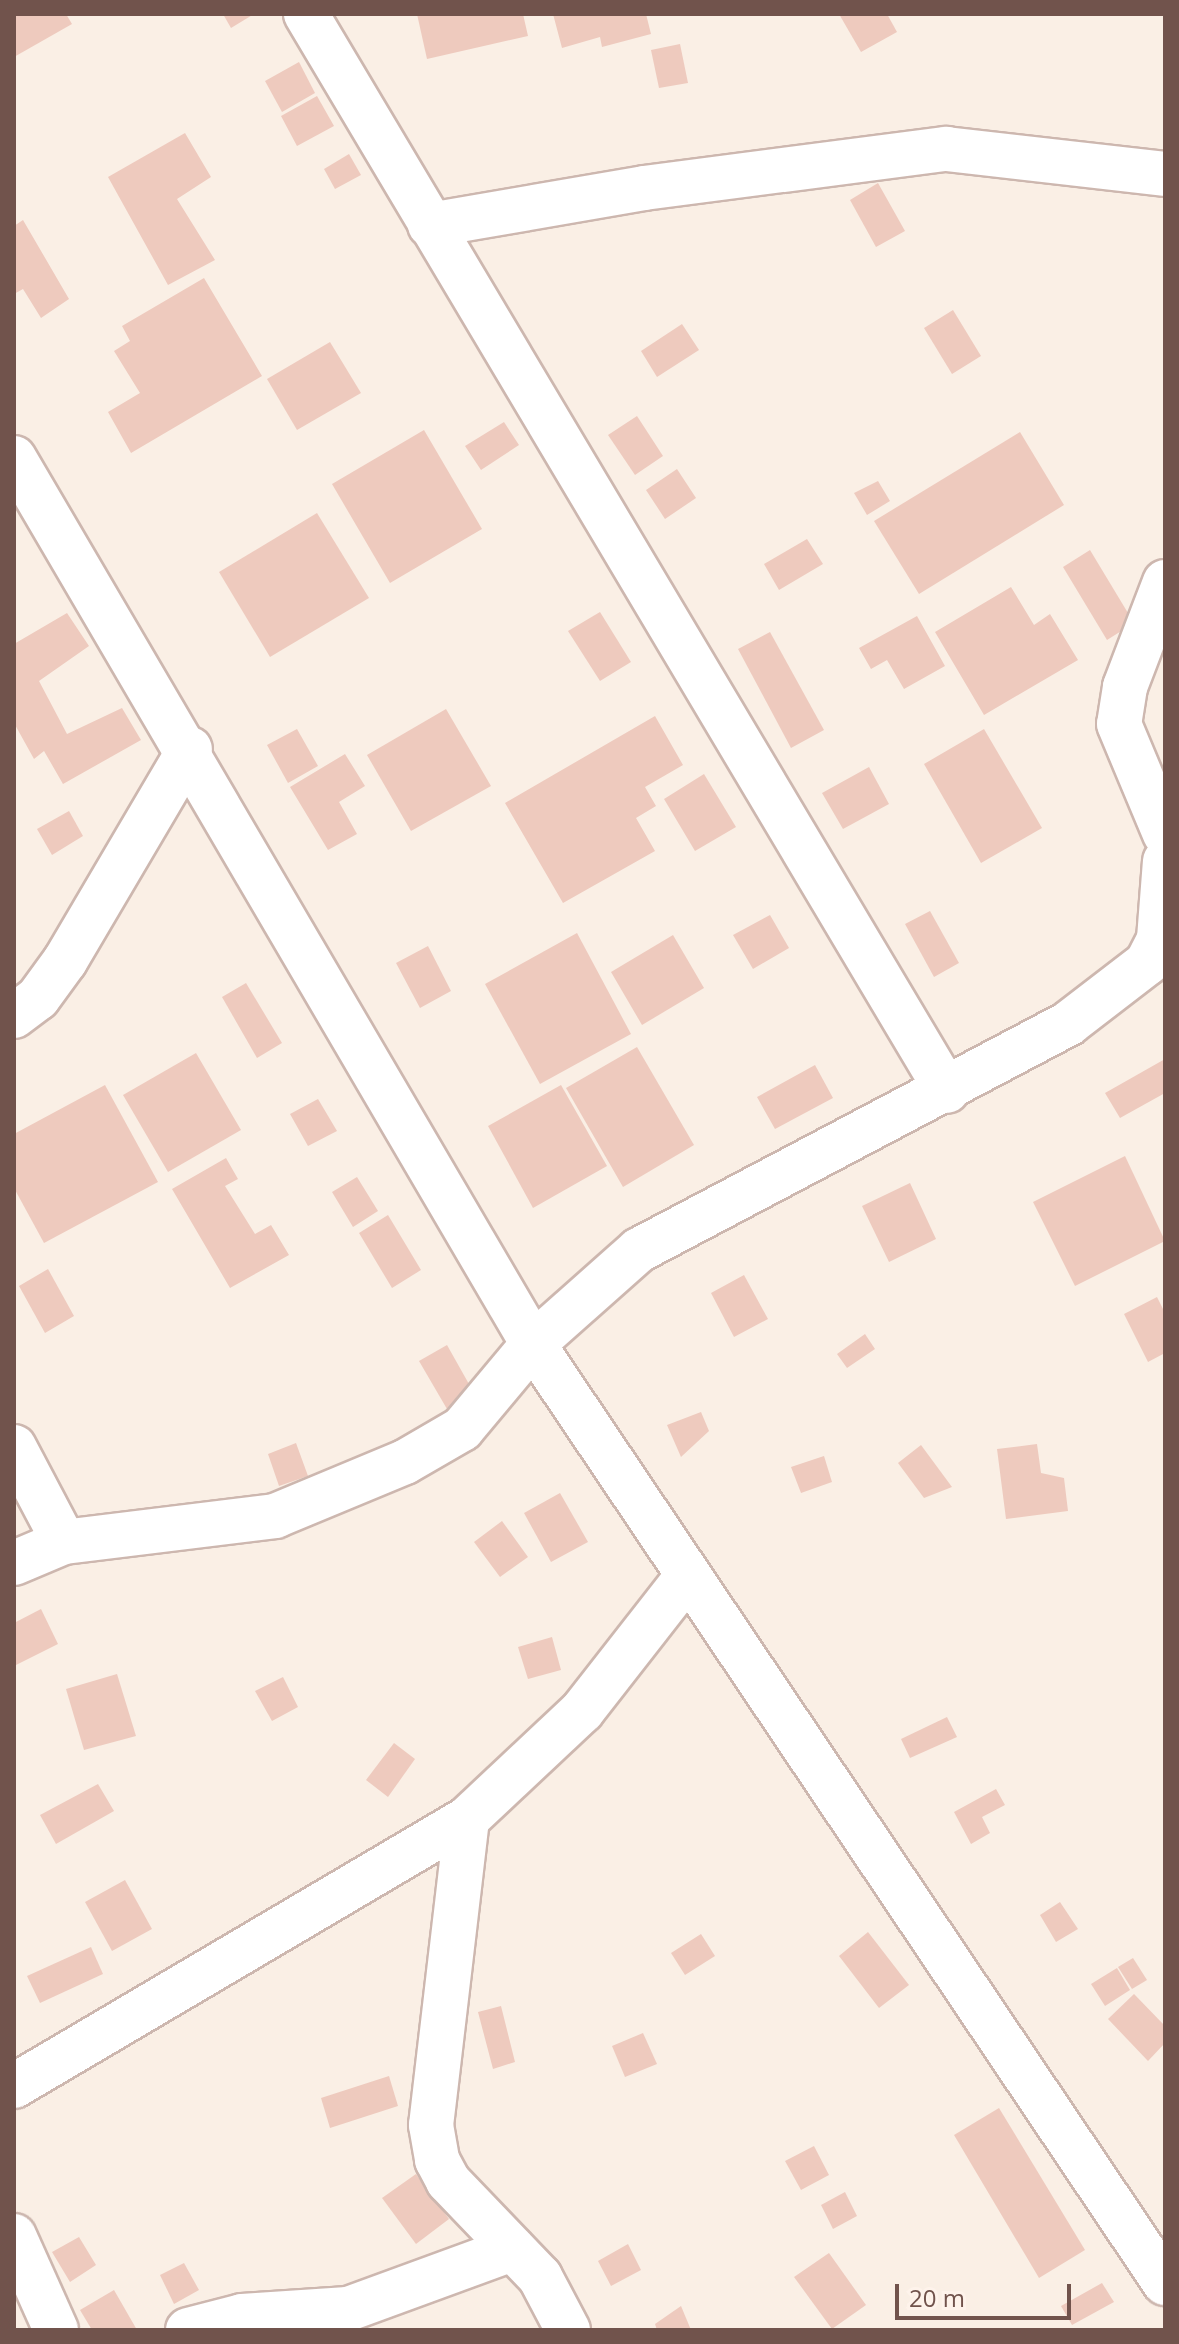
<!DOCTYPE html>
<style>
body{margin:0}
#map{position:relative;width:1179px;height:2344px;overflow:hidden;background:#faefe5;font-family:"Open Sans",sans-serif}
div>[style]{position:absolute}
.building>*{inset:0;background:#eecabe}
.roads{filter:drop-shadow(2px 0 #cdb7af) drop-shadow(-2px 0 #cdb7af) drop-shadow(0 2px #cdb7af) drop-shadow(0 -2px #cdb7af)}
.street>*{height:44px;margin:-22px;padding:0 22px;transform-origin:22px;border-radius:22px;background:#fff}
span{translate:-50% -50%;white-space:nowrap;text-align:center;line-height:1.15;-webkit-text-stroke:6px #fef3eb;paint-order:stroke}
.frame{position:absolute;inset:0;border:16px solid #71534c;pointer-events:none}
.scale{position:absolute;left:895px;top:2284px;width:176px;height:36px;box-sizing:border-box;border:4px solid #71534c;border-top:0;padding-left:10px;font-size:24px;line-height:28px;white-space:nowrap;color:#71534c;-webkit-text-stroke:6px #fef3eb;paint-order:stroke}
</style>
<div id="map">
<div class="building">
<i style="clip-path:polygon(14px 14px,66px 14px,72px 24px,14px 57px)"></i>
<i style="clip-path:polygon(223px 14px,254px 14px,231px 28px)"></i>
<i style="clip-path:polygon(417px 14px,523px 14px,528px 36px,427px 59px)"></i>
<i style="clip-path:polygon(553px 14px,646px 14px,651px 34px,602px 47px,600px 37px,562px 48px)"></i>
<i style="clip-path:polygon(839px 14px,887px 14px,897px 32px,861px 52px)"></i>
<i style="clip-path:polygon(680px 44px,688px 83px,659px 88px,651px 50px)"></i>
<i style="clip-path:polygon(299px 62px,315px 93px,282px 112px,265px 81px)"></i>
<i style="clip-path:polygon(317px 96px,334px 126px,297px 146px,281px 116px)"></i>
<i style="clip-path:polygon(185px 133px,211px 177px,177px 199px,215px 260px,168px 285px,108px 177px)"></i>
<i style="clip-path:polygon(349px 154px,361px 175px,335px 189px,324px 169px)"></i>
<i style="clip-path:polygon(878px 183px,905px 231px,876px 247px,850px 200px)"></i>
<i style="clip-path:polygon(23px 220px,69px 299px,41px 318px,23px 289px,14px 294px,14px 226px)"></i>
<i style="clip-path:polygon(204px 278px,262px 376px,131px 453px,108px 412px,140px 393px,114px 351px,130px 341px,122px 326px)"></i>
<i style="clip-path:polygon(953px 310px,981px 356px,952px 374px,924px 328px)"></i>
<i style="clip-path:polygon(682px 324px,699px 350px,657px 377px,641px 351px)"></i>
<i style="clip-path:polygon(330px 342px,361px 393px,297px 430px,267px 379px)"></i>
<i style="clip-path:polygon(637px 416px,663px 456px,635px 475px,608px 435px)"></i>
<i style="clip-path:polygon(504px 422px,519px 445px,481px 470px,465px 446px)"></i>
<i style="clip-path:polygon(424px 430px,482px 529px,390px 583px,332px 484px)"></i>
<i style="clip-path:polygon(1020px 432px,1064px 505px,919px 594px,874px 521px)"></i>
<i style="clip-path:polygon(677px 469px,696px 498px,665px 519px,646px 490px)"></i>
<i style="clip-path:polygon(878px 481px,890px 501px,867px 515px,854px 493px)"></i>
<i style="clip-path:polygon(317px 513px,369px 598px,270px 657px,219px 572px)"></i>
<i style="clip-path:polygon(807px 539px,823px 564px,779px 590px,764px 564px)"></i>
<i style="clip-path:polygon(1090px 550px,1134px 623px,1107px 640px,1063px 567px)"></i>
<i style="clip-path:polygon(1011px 587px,1034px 625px,1050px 614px,1078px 660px,984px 715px,935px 632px)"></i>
<i style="clip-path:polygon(600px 612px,631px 662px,600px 681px,568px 631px)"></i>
<i style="clip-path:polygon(67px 613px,89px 646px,39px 681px,67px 734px,122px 708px,141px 740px,63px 784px,44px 751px,34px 759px,14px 723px,14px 644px)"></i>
<i style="clip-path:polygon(917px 616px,945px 666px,904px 689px,887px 660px,871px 669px,859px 648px)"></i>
<i style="clip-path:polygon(770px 632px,824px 730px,791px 748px,738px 649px)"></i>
<i style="clip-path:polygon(446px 709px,491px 786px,411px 831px,367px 755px)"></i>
<i style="clip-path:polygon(655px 716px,683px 765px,645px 787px,656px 806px,636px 818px,655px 851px,563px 903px,505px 803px)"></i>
<i style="clip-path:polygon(297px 729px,318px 766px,288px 783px,267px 745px)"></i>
<i style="clip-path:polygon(984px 729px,1042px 828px,981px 863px,924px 764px)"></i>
<i style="clip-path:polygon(345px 754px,365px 786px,339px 802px,357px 834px,328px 850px,290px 787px)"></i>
<i style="clip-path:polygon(869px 767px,889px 804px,843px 829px,822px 793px)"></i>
<i style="clip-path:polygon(704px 774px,736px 827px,695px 851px,664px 799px)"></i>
<i style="clip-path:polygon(69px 811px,83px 836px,52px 855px,37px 829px)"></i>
<i style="clip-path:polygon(930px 911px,959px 963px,934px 977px,905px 924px)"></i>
<i style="clip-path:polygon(770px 915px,789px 948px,753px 969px,733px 935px)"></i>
<i style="clip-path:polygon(577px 933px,631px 1034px,540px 1084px,485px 984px)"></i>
<i style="clip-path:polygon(673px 935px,704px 988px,642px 1025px,611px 972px)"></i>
<i style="clip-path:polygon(428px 946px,451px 991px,420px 1008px,396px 963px)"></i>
<i style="clip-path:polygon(246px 983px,282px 1043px,257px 1058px,222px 997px)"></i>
<i style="clip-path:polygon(637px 1047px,694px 1145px,623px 1187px,566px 1088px)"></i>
<i style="clip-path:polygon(196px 1053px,241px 1130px,168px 1172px,123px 1095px)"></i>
<i style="clip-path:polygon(1165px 1059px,1165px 1093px,1120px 1118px,1105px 1093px)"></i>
<i style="clip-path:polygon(815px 1065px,833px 1098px,775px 1129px,757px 1097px)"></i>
<i style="clip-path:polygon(105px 1085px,158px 1182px,44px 1243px,14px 1188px,14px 1134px)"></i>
<i style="clip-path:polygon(561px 1085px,607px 1166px,533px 1208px,488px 1126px)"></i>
<i style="clip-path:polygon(318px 1099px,337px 1131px,308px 1146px,290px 1114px)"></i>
<i style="clip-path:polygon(1125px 1156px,1165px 1241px,1075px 1286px,1033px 1202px)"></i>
<i style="clip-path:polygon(226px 1158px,238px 1179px,225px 1186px,255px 1234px,271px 1225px,289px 1255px,230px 1288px,172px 1189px)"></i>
<i style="clip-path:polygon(357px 1177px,378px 1211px,353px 1227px,332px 1192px)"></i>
<i style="clip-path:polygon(910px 1183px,936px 1239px,889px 1262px,862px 1206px)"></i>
<i style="clip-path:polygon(388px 1215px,421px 1270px,392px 1288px,359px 1233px)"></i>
<i style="clip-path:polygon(48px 1269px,74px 1316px,45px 1333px,19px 1286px)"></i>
<i style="clip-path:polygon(744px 1275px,768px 1319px,734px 1337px,711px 1293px)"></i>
<i style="clip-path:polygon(1157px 1297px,1165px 1313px,1165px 1353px,1148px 1362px,1124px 1314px)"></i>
<i style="clip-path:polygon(865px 1334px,875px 1349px,847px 1368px,837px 1354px)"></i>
<i style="clip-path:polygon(447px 1345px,474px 1393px,447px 1409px,419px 1361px)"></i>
<i style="clip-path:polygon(701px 1412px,709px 1431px,681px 1457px,667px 1425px)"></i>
<i style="clip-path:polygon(296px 1443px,308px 1476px,279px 1486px,268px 1454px)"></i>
<i style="clip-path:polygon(1037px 1444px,1041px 1473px,1064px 1478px,1068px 1511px,1006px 1519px,997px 1449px)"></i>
<i style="clip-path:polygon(921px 1445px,952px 1487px,924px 1498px,898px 1463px)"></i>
<i style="clip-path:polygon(824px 1456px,832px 1482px,801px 1493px,791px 1467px)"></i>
<i style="clip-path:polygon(560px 1493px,588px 1542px,551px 1562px,524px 1513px)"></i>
<i style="clip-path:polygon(502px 1521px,528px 1557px,500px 1577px,474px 1542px)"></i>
<i style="clip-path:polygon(41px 1609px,58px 1644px,14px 1666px,14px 1623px)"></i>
<i style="clip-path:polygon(552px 1637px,561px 1670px,528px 1679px,518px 1647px)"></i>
<i style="clip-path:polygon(117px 1674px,136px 1736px,84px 1750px,66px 1689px)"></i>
<i style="clip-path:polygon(283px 1677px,298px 1707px,272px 1721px,255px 1691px)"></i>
<i style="clip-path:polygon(947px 1717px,957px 1737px,910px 1758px,901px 1739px)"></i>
<i style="clip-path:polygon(394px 1743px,415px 1759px,388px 1797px,366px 1780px)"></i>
<i style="clip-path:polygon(98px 1784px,114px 1811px,56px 1844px,40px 1815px)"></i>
<i style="clip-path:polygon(996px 1789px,1005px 1805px,982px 1817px,990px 1833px,971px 1844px,954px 1812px)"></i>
<i style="clip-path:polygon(125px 1880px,152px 1929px,112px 1951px,85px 1902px)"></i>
<i style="clip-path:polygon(1060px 1902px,1078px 1929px,1056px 1942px,1040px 1915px)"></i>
<i style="clip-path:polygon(868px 1932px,909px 1985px,879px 2008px,839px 1956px)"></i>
<i style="clip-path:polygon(701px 1934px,715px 1956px,685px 1975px,671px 1953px)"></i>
<i style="clip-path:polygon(91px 1947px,103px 1974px,40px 2003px,27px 1976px)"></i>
<i style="clip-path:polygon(1133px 1958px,1147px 1980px,1132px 1989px,1118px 1967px)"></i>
<i style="clip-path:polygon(1117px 1968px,1130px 1990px,1105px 2006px,1091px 1984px)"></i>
<i style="clip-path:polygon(1134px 1994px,1165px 2026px,1165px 2043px,1148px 2061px,1108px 2019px)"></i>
<i style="clip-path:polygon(501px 2006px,515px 2062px,493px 2069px,478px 2012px)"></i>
<i style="clip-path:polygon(643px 2033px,657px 2064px,625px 2077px,612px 2046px)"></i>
<i style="clip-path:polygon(389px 2076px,398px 2106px,330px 2128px,321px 2098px)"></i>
<i style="clip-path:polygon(999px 2108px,1085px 2250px,1039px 2278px,954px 2135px)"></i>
<i style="clip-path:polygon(814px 2146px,829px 2175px,801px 2190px,785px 2161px)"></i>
<i style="clip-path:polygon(416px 2174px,449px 2219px,416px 2244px,382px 2198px)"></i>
<i style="clip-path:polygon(845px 2192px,857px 2216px,833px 2229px,821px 2205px)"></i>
<i style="clip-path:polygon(79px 2237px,96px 2265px,70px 2282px,52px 2252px)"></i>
<i style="clip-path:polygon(628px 2244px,641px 2270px,611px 2286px,598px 2261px)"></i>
<i style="clip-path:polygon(829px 2253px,866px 2305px,832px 2329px,794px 2277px)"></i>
<i style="clip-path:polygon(184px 2263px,199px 2290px,174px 2304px,160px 2275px)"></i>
<i style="clip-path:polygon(1102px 2283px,1114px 2302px,1072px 2325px,1061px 2306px)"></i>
<i style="clip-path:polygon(114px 2290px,137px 2330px,92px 2330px,80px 2310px)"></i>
<i style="clip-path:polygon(681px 2306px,691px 2330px,657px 2330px,655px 2324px)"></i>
</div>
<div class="roads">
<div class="street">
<i style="left:306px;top:14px;width:1253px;rotate:59.24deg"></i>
<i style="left:430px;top:225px;width:217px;rotate:-9.8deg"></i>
<i style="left:644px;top:188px;width:305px;rotate:-7.4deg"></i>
<i style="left:946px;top:149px;width:220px;rotate:6.5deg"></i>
<i style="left:14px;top:458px;width:1027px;rotate:59.64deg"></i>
<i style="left:533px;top:1344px;width:1132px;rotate:56.06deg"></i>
<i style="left:1165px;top:582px;width:112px;rotate:110.9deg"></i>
<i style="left:1125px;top:687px;width:37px;rotate:99deg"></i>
<i style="left:1119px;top:724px;width:119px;rotate:67.3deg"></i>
<i style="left:14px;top:1016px;width:30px;rotate:-37deg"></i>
<i style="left:38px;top:998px;width:46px;rotate:-53.9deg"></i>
<i style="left:65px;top:961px;width:246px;rotate:-59.5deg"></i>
<i style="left:14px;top:1447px;width:107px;rotate:62.2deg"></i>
<i style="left:14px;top:1563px;width:54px;rotate:-22.8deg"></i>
<i style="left:64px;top:1542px;width:213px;rotate:-7deg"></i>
<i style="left:275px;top:1516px;width:141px;rotate:-22.6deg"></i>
<i style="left:405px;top:1462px;width:66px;rotate:-30.1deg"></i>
<i style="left:462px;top:1429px;width:111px;rotate:-50.1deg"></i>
<i style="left:533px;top:1344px;width:142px;rotate:-41.6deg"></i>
<i style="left:639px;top:1250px;width:486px;rotate:-27.8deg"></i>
<i style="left:1069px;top:1023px;width:98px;rotate:-37.6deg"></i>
<i style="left:1147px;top:963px;width:27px;rotate:-63deg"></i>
<i style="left:1159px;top:939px;width:78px;rotate:-85.6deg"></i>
<i style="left:467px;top:1819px;width:308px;rotate:96.7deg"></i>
<i style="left:431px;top:2125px;width:36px;rotate:80deg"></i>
<i style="left:437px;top:2160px;width:24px;rotate:62deg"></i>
<i style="left:448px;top:2181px;width:133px;rotate:46.2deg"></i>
<i style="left:540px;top:2277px;width:60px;rotate:62.2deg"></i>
<i style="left:14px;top:2086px;width:526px;rotate:-30.52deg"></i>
<i style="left:467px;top:1819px;width:158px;rotate:-43.2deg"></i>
<i style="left:582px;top:1711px;width:169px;rotate:-52deg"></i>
<i style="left:14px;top:2236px;width:103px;rotate:65.9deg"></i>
<i style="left:188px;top:2330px;width:56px;rotate:-14.5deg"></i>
<i style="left:242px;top:2316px;width:106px;rotate:-3.8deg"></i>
<i style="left:348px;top:2309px;width:175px;rotate:-20.1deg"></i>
</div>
</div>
<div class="frame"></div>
<div class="scale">20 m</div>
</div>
